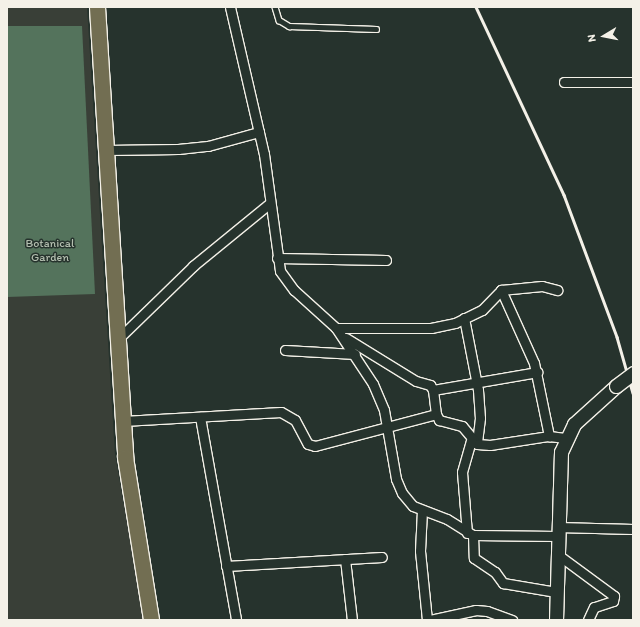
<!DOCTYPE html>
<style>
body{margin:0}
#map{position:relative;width:640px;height:627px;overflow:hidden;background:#26332d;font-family:Itim,sans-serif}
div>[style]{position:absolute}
.built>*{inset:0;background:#393f37}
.green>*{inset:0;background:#54735c}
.roads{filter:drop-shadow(1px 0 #f4f1e8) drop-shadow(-1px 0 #f4f1e8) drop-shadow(0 1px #f4f1e8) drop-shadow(0 -1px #f4f1e8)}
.service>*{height:4.5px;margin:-2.25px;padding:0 2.25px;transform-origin:2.25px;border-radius:2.25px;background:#26332d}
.minor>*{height:9px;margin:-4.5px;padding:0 4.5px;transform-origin:4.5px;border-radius:4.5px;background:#26332d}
.secondary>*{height:13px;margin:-6.5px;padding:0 6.5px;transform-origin:6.5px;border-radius:6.5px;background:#26332d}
.primary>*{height:15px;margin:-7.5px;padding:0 7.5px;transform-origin:7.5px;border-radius:7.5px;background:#726e52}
.rail>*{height:2.5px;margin:-1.25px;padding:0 1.25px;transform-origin:1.25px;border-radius:1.25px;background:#f4f1e8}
.bridges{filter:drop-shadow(1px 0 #f4f1e8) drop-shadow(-1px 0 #f4f1e8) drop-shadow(0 1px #f4f1e8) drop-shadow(0 -1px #f4f1e8)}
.secondary-bridge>*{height:13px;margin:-6.5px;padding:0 6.5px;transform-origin:6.5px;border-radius:6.5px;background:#26332d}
span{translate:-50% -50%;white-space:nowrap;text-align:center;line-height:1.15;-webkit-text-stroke:3px #26332d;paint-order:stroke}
.park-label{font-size:12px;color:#b4bfb0}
.frame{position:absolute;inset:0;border:8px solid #f4f1e8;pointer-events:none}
.north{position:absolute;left:584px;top:16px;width:40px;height:40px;-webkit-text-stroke:3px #26332d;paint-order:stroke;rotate:260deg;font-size:11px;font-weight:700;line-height:16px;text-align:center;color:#f4f1e8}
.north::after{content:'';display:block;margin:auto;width:14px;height:18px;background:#f4f1e8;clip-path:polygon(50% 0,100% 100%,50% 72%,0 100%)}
</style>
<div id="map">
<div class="built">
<i style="clip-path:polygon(7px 7px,87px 7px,115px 454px,144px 620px,7px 620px)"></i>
</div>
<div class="green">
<i style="clip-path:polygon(7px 26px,82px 26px,95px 294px,7px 297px)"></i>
</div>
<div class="roads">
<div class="service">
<i style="left:275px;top:7px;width:14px;rotate:73deg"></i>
<i style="left:279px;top:20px;width:12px;rotate:31deg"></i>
<i style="left:289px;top:26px;width:87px;rotate:2deg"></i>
</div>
<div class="minor">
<i style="left:230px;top:7px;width:151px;rotate:77deg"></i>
<i style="left:264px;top:154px;width:118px;rotate:82.2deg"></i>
<i style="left:280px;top:271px;width:24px;rotate:54deg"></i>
<i style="left:294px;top:290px;width:57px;rotate:42.1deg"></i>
<i style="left:336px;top:328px;width:67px;rotate:56.5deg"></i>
<i style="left:373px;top:384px;width:28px;rotate:67deg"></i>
<i style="left:384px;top:410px;width:70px;rotate:80.1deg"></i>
<i style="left:396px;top:479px;width:15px;rotate:67deg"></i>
<i style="left:402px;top:493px;width:17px;rotate:50deg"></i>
<i style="left:413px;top:506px;width:36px;rotate:21deg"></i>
<i style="left:447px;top:519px;width:31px;rotate:32deg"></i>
<i style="left:473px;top:535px;width:84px;rotate:0.7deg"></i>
<i style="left:564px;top:82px;width:69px"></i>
<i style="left:106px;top:150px;width:72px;rotate:-0.8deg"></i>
<i style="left:178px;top:149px;width:30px;rotate:-6deg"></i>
<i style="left:208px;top:146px;width:53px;rotate:-15.4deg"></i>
<i style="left:277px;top:258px;width:109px;rotate:1.1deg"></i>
<i style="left:501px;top:290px;width:80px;rotate:65.7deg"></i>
<i style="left:534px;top:363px;width:75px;rotate:78.4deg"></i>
<i style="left:464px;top:318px;width:73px;rotate:79deg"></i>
<i style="left:478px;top:390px;width:28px;rotate:86deg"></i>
<i style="left:480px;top:418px;width:26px;rotate:97deg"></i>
<i style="left:336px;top:328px;width:95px"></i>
<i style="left:431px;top:328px;width:25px;rotate:-12deg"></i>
<i style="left:455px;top:323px;width:30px;rotate:-26deg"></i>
<i style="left:482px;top:310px;width:28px;rotate:-46deg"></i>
<i style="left:501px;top:290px;width:41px;rotate:-5.6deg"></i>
<i style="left:542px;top:286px;width:16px;rotate:15deg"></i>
<i style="left:346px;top:338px;width:82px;rotate:31.6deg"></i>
<i style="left:416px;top:381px;width:15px;rotate:16deg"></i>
<i style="left:430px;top:385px;width:6px;rotate:59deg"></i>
<i style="left:433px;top:390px;width:24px;rotate:83deg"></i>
<i style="left:436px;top:414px;width:7px;rotate:63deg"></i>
<i style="left:439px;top:420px;width:24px;rotate:15deg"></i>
<i style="left:462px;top:426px;width:23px;rotate:50deg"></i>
<i style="left:477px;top:444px;width:13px;rotate:4deg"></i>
<i style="left:490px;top:445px;width:60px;rotate:-8.7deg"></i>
<i style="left:549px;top:436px;width:16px;rotate:7deg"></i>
<i style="left:118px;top:339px;width:105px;rotate:-44.2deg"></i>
<i style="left:193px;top:266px;width:99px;rotate:-39.3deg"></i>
<i style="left:285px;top:350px;width:70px;rotate:3.3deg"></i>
<i style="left:433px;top:390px;width:106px;rotate:-9.8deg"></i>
<i style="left:200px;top:417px;width:206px;rotate:79.9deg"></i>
<i style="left:123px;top:421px;width:158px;rotate:-3.3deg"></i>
<i style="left:281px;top:412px;width:16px;rotate:30deg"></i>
<i style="left:295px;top:420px;width:27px;rotate:62deg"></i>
<i style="left:308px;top:444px;width:7px;rotate:16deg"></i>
<i style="left:315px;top:446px;width:125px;rotate:-14.8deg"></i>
<i style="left:422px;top:510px;width:41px;rotate:92.8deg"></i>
<i style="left:420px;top:551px;width:69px;rotate:84.2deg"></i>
<i style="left:557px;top:527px;width:76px;rotate:1.5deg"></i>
<i style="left:467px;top:533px;width:61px;rotate:-94.7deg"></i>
<i style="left:462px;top:472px;width:35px;rotate:-74deg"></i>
<i style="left:473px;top:535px;width:23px;rotate:88deg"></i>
<i style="left:474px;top:558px;width:25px;rotate:34deg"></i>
<i style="left:495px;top:572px;width:14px;rotate:54deg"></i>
<i style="left:503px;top:583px;width:54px;rotate:9.6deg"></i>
<i style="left:557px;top:554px;width:71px;rotate:36.4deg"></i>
<i style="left:614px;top:596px;width:5px;rotate:101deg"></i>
<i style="left:613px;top:601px;width:20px;rotate:162deg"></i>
<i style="left:594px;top:607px;width:14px;rotate:115deg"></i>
<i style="left:345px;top:559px;width:61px;rotate:83.5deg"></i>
<i style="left:226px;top:566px;width:156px;rotate:-3.3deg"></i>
<i style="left:430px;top:620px;width:47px;rotate:-12.3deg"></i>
<i style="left:476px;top:610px;width:11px;rotate:5deg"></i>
<i style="left:487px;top:611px;width:27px;rotate:20deg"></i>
</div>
<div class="secondary">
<i style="left:556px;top:620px;width:168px;rotate:-88.3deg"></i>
<i style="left:561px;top:452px;width:31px;rotate:-65deg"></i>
<i style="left:574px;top:424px;width:57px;rotate:-42.1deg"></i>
</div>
<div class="primary">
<i style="left:97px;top:7px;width:451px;rotate:86.4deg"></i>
<i style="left:125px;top:457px;width:165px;rotate:80.9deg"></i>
</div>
</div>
<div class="rail">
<i style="left:476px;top:7px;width:208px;rotate:64.9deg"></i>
<i style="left:564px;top:195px;width:152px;rotate:69.5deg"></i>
<i style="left:617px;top:337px;width:58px;rotate:74.1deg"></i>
</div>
<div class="bridges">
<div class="secondary-bridge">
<i style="left:616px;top:386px;width:21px;rotate:-37deg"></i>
</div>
</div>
<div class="park-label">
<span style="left:50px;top:251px">Botanical<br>Garden</span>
</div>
<div class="frame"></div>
<div class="north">N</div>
</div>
